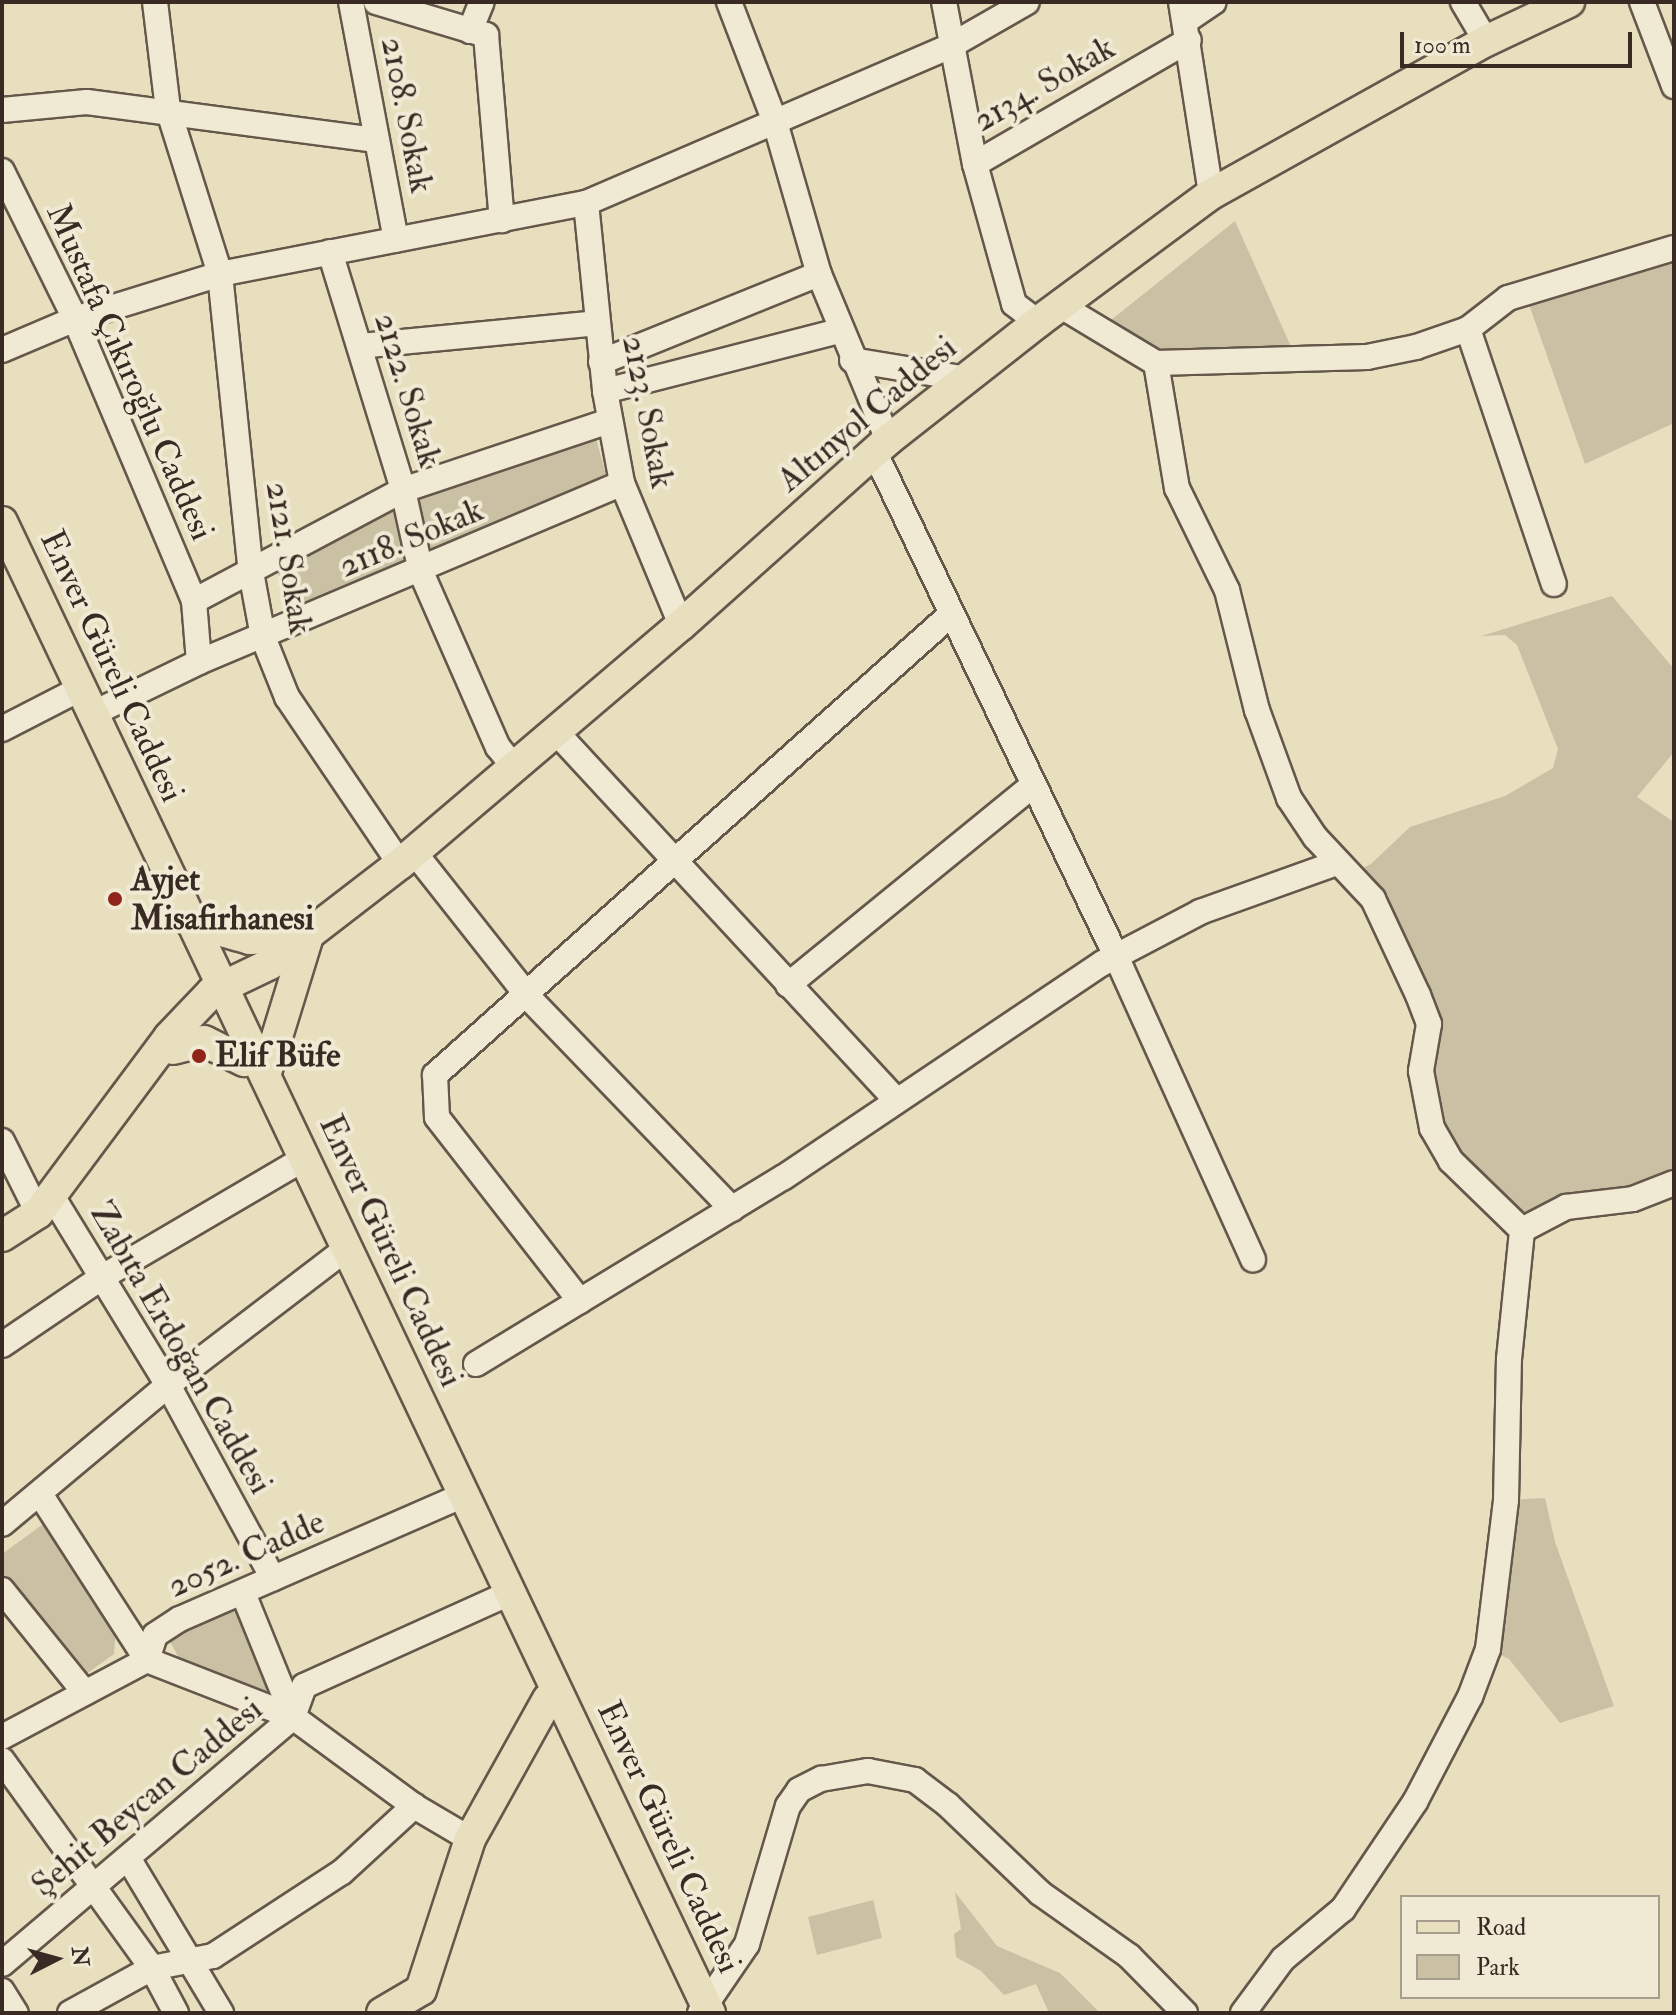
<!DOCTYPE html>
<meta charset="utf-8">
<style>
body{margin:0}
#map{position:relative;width:1676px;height:2015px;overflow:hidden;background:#e8dfbf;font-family:"IM FELL Double Pica",serif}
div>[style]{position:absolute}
.green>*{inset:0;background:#cac0a4}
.roads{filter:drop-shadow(2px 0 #65574a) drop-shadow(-2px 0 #65574a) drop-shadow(0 2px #65574a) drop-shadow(0 -2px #65574a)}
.minor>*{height:24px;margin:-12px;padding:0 12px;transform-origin:12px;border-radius:12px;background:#f0ead5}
.major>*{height:30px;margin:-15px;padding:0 15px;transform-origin:15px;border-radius:15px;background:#e8dfbf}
.dots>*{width:22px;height:22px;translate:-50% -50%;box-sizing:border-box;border:4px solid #f0ead5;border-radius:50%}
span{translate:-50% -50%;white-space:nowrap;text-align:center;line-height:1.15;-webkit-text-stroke:8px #f0ead5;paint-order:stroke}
.street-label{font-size:34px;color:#392a23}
.poi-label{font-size:34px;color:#392a23;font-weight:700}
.left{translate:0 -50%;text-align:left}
.frame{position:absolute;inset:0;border:4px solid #392a23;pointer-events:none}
.legend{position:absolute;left:1400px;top:1895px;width:260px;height:104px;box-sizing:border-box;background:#f0ead5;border:2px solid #a79d8e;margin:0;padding:10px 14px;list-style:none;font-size:24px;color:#392a23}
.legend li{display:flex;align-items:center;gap:16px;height:40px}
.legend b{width:40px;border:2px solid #a79d8e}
.north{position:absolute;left:16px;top:1919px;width:80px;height:80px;-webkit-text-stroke:6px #f0ead5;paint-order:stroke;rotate:84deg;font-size:22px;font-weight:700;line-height:32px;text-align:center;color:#392a23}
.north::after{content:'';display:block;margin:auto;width:28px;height:36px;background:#392a23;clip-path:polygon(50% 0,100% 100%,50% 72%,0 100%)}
.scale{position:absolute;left:1400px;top:32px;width:232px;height:36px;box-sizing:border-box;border:4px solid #392a23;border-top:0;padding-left:10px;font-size:24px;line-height:28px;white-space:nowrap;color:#392a23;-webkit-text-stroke:6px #f0ead5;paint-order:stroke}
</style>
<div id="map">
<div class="green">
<i style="clip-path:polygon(1235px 221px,1296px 358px,1156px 363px,1101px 328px)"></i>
<i style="clip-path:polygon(1674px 254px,1674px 423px,1585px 464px,1525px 293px)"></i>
<i style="clip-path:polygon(595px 435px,606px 475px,429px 562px,412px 497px)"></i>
<i style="clip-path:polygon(392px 512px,399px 514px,412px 562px,291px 614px,277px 570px,281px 564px)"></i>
<i style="clip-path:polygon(1612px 596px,1674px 669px,1674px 752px,1637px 797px,1674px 822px,1674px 1183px,1522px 1230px,1432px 1128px,1429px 1024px,1347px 875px,1371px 864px,1410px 827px,1505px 796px,1553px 768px,1558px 749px,1517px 645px,1505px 635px,1481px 636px)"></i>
<i style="clip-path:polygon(1545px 1498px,1555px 1542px,1614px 1706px,1560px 1723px,1509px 1659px,1489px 1649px,1506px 1500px)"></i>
<i style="clip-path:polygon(46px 1522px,115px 1638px,114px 1654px,82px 1677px,2px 1583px,2px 1554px)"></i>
<i style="clip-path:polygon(243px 1605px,275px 1685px,249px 1700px,184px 1667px,168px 1638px)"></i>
<i style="clip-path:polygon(955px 1892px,997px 1946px,1060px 1973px,1100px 2013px,1049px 2013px,1036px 1984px,1004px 1995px,981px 1971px,956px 1957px,954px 1934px,961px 1929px)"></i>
<i style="clip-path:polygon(873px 1900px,882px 1938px,817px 1955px,808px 1917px)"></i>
</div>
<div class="roads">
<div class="minor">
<i style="left:155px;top:2px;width:108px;rotate:83.1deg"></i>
<i style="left:168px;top:109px;width:173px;rotate:72.5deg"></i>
<i style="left:220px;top:274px;width:300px;rotate:84.1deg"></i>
<i style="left:251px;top:572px;width:66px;rotate:79.5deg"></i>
<i style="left:263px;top:637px;width:65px;rotate:68.2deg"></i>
<i style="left:287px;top:697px;width:202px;rotate:55.9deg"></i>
<i style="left:351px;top:2px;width:242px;rotate:79.3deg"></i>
<i style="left:376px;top:2px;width:115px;rotate:16.7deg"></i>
<i style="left:486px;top:35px;width:186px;rotate:85.1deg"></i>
<i style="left:729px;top:2px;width:129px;rotate:69deg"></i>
<i style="left:775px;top:122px;width:158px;rotate:73.9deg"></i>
<i style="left:819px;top:274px;width:180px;rotate:67.4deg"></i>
<i style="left:944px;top:2px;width:165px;rotate:79.2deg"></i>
<i style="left:975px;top:164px;width:145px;rotate:74.4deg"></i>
<i style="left:1014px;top:304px;width:30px;rotate:37deg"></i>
<i style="left:1181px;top:2px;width:194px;rotate:81.1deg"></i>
<i style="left:1463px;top:2px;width:45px;rotate:59.5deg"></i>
<i style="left:1642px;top:2px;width:90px;rotate:69.1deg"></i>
<i style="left:1187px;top:20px;width:32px;rotate:-34deg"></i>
<i style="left:470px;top:31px;width:31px;rotate:-68deg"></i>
<i style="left:2px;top:110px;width:85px;rotate:-5.4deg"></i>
<i style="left:87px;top:102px;width:292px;rotate:7.5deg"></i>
<i style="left:975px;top:164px;width:247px;rotate:-30.1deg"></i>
<i style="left:2px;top:171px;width:165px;rotate:63.7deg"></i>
<i style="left:75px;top:319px;width:306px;rotate:67.1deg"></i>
<i style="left:586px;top:203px;width:189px;rotate:84.2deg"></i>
<i style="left:605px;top:391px;width:94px;rotate:79.5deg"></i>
<i style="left:622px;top:483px;width:154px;rotate:67.4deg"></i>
<i style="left:330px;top:252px;width:249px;rotate:72.9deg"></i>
<i style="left:403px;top:490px;width:84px;rotate:77.6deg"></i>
<i style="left:421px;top:572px;width:191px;rotate:66.3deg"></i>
<i style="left:498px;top:747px;width:26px;rotate:51deg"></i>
<i style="left:1061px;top:306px;width:111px;rotate:31deg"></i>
<i style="left:1156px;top:363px;width:127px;rotate:80.5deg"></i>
<i style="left:1177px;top:488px;width:114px;rotate:63.9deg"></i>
<i style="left:1227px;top:590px;width:124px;rotate:76deg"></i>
<i style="left:1257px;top:710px;width:94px;rotate:70deg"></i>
<i style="left:1289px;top:798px;width:47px;rotate:56.3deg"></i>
<i style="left:1315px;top:837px;width:85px;rotate:46.9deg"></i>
<i style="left:1373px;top:899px;width:106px;rotate:64.9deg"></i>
<i style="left:1418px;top:995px;width:31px;rotate:69deg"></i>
<i style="left:1429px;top:1024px;width:48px;rotate:99.7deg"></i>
<i style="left:1421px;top:1071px;width:58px;rotate:79.1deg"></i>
<i style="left:1432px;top:1128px;width:38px;rotate:60deg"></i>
<i style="left:1451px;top:1161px;width:99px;rotate:44.2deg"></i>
<i style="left:1468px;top:329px;width:269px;rotate:71.4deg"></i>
<i style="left:360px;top:346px;width:238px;rotate:-5.5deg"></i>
<i style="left:2px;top:350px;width:79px;rotate:-23deg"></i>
<i style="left:75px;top:319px;width:152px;rotate:-17.2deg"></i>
<i style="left:220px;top:274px;width:373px;rotate:-11deg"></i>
<i style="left:586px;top:203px;width:399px;rotate:-23.3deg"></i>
<i style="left:952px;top:45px;width:86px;rotate:-29.8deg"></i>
<i style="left:852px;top:360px;width:117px;rotate:9.4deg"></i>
<i style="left:601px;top:362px;width:235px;rotate:-22deg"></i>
<i style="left:1156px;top:363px;width:211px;rotate:-1.6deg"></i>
<i style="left:1367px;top:357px;width:50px;rotate:-11.5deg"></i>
<i style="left:1416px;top:347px;width:55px;rotate:-19.1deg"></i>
<i style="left:1468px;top:329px;width:51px;rotate:-37.8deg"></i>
<i style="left:1508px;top:298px;width:173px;rotate:-16.8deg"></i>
<i style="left:605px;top:391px;width:242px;rotate:-14.4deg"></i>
<i style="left:875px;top:453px;width:558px;rotate:64.4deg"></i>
<i style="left:1116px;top:956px;width:333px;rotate:65.7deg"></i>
<i style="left:199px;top:662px;width:61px;rotate:-94.7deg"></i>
<i style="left:194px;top:601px;width:237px;rotate:-28deg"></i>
<i style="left:403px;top:490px;width:217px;rotate:-18.5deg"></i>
<i style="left:94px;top:713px;width:117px;rotate:-25.9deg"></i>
<i style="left:199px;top:662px;width:459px;rotate:-22.9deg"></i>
<i style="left:2px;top:729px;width:74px;rotate:-27.3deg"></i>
<i style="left:556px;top:732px;width:502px;rotate:47.26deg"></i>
<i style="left:414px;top:852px;width:189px;rotate:51.7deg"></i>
<i style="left:531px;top:1000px;width:290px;rotate:46.1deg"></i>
<i style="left:788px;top:985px;width:315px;rotate:-39.2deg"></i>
<i style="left:2px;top:1141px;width:80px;rotate:63.4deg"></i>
<i style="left:52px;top:1196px;width:222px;rotate:58.5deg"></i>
<i style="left:168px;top:1385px;width:220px;rotate:61.5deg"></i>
<i style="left:580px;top:1301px;width:233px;rotate:-127.9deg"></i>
<i style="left:437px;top:1117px;width:42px;rotate:-92.7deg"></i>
<i style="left:435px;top:1075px;width:689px;rotate:-41.76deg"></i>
<i style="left:2px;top:1345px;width:123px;rotate:-34.1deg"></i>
<i style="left:104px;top:1276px;width:219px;rotate:-30.4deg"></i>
<i style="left:476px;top:1364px;width:360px;rotate:-31.3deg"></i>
<i style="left:784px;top:1177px;width:384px;rotate:-33.9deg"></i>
<i style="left:1103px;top:963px;width:110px;rotate:-27.7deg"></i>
<i style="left:1200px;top:912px;width:145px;rotate:-19.7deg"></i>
<i style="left:40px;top:1494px;width:197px;rotate:57.2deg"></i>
<i style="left:147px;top:1660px;width:157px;rotate:21.3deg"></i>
<i style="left:293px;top:1717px;width:150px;rotate:36.3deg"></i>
<i style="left:414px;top:1806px;width:65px;rotate:30.5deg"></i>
<i style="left:2px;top:1524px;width:217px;rotate:-39.9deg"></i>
<i style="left:168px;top:1385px;width:214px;rotate:-37.4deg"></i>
<i style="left:2px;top:1590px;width:132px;rotate:51.1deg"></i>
<i style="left:243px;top:1593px;width:134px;rotate:68deg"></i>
<i style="left:2px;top:1737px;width:164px;rotate:-28deg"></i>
<i style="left:147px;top:1660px;width:26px;rotate:-72deg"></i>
<i style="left:155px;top:1635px;width:30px;rotate:-33deg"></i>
<i style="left:180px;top:1619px;width:297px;rotate:-23.6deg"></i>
<i style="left:2px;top:1760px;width:256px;rotate:54.2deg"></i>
<i style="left:152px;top:1968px;width:51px;rotate:61.9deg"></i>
<i style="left:128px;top:1858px;width:181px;rotate:59deg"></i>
<i style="left:2px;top:1964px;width:382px;rotate:-40.3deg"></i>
<i style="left:293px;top:1717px;width:33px;rotate:-70deg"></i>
<i style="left:304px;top:1686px;width:214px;rotate:-24.3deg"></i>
<i style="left:2px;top:1991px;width:26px;rotate:58deg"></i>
<i style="left:70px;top:2013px;width:94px;rotate:-28.8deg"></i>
<i style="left:152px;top:1968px;width:62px;rotate:-11.1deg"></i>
<i style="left:213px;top:1956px;width:154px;rotate:-33.1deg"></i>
<i style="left:342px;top:1872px;width:98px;rotate:-42.5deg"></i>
<i style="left:700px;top:2013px;width:83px;rotate:-55.7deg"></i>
<i style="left:747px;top:1944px;width:144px;rotate:-73.5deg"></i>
<i style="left:788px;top:1806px;width:19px;rotate:-55deg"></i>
<i style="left:799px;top:1790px;width:25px;rotate:-27deg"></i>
<i style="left:821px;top:1779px;width:48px;rotate:-9.7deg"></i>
<i style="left:868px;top:1771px;width:48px;rotate:10.8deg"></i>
<i style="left:915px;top:1780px;width:41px;rotate:37.1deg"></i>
<i style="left:948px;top:1805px;width:127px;rotate:43.7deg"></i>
<i style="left:1040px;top:1893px;width:109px;rotate:35.3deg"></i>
<i style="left:1129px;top:1956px;width:80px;rotate:45.5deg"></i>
<i style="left:1243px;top:2013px;width:67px;rotate:-53.5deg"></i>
<i style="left:1283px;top:1959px;width:78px;rotate:-39.8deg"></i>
<i style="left:1343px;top:1909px;width:129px;rotate:-56.1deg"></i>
<i style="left:1415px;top:1802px;width:119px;rotate:-62.4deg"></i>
<i style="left:1470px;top:1697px;width:51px;rotate:-69.4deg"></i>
<i style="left:1488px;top:1649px;width:150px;rotate:-83.1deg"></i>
<i style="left:1506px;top:1500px;width:141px;rotate:-88.8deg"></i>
<i style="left:1509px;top:1359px;width:130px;rotate:-84.2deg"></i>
<i style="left:1522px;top:1230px;width:50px;rotate:-27.6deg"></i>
<i style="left:1566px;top:1207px;width:67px;rotate:-6.8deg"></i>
<i style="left:1633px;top:1199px;width:44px;rotate:-21.3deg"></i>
</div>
<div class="major">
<i style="left:2px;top:522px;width:1651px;rotate:64.6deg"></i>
<i style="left:191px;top:922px;width:61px;rotate:16.1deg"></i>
<i style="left:250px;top:939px;width:58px;rotate:-3deg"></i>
<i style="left:308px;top:936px;width:146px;rotate:107.1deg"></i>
<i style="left:173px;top:1049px;width:32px;rotate:-14deg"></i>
<i style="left:204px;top:1041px;width:45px;rotate:26.6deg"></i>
<i style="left:2px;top:1236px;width:43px;rotate:-32.6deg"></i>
<i style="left:38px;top:1213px;width:219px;rotate:-53.3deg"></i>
<i style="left:169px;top:1037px;width:62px;rotate:-46.3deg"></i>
<i style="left:212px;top:992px;width:64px;rotate:-25.8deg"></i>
<i style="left:270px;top:964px;width:164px;rotate:-37.6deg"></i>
<i style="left:400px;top:864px;width:369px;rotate:-40.4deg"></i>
<i style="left:681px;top:625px;width:278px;rotate:-41.8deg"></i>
<i style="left:888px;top:440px;width:191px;rotate:-38.2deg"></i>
<i style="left:1038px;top:322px;width:215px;rotate:-36.5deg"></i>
<i style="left:1211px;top:194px;width:315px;rotate:-29.1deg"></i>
<i style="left:1486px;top:41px;width:92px;rotate:-25.2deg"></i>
<i style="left:382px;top:2013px;width:45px;rotate:-30.5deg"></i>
<i style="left:421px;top:1990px;width:159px;rotate:-72deg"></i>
<i style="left:470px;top:1839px;width:160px;rotate:-60.9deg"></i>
</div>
</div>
<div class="dots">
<i style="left:115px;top:899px;background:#8f2418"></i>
<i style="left:199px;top:1056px;background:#8f2418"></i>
</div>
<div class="street-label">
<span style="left:1044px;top:84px;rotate:-30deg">2134. Sokak</span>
<span style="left:407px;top:115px;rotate:79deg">2108. Sokak</span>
<span style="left:130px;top:372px;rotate:66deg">Mustafa Çıkıroğlu Caddesi</span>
<span style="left:408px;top:390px;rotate:73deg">2122. Sokak</span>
<span style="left:648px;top:412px;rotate:79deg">2123. Sokak</span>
<span style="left:867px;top:414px;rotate:-40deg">Altınyol Caddesi</span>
<span style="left:411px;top:538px;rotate:-23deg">2118. Sokak</span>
<span style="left:289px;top:558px;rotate:81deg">2121. Sokak</span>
<span style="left:112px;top:666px;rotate:65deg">Enver Güreli Caddesi</span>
<span style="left:391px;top:1251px;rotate:65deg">Enver Güreli Caddesi</span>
<span style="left:181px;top:1348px;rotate:60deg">Zabıta Erdoğan Caddesi</span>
<span style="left:246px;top:1554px;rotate:-24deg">2052. Cadde</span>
<span style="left:147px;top:1797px;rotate:-40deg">Şehit Beycan Caddesi</span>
<span style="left:669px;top:1837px;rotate:65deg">Enver Güreli Caddesi</span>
</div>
<div class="poi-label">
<span class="left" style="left:131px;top:899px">Ayjet<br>Misafirhanesi</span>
<span class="left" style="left:215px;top:1056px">Elif Büfe</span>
</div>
<div class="frame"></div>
<ul class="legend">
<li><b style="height:10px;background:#e8dfbf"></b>Road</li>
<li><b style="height:22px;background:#cac0a4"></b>Park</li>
</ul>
<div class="north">N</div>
<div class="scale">100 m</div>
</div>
